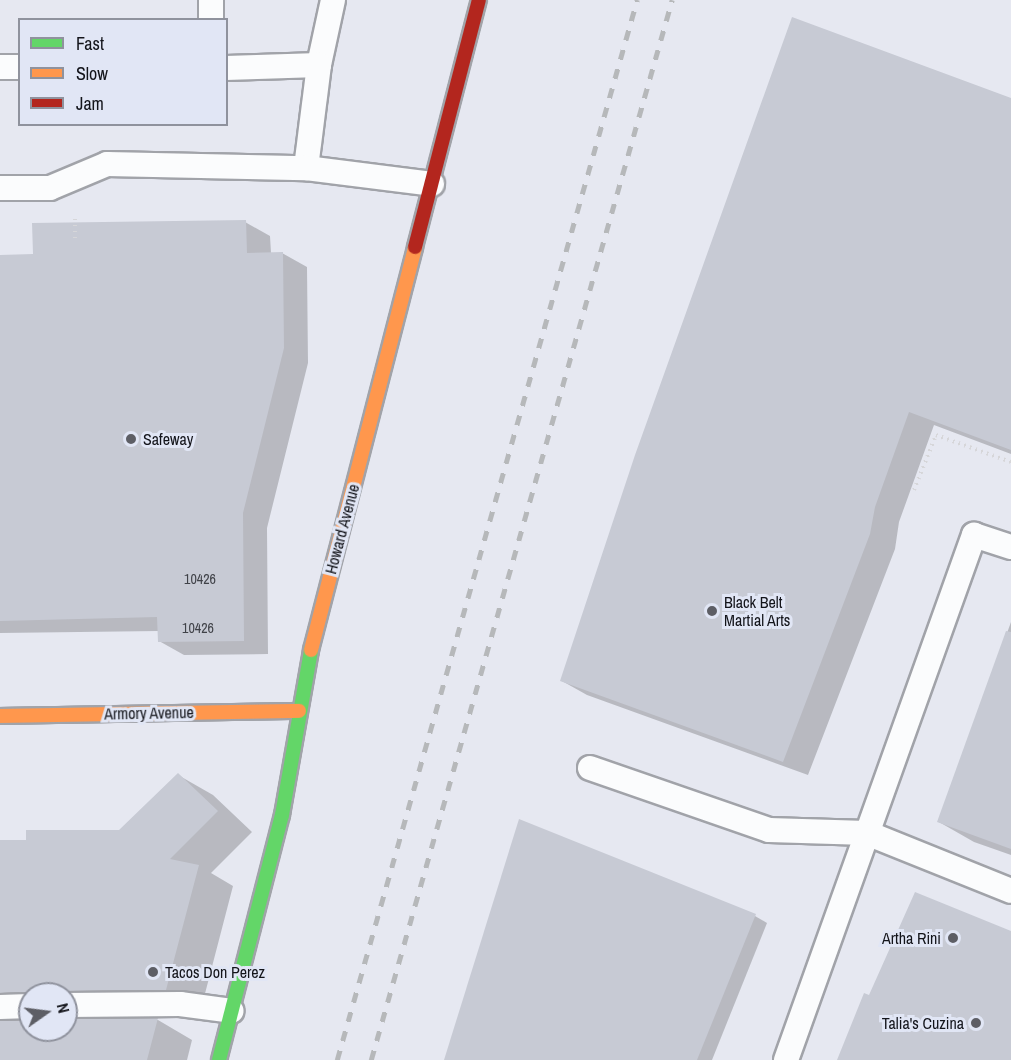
<!DOCTYPE html>
<style>
body{margin:0}
#map{position:relative;width:1011px;height:1060px;overflow:hidden;background:#e6e8f1;font-family:"Archivo Narrow",sans-serif}
div>[style]{position:absolute}
.shadow>*{inset:0;background:#0003}
.building>*{inset:0;background:#c7cad4}
.path>*{height:4px;margin-top:-2px;transform-origin:0;background:repeating-linear-gradient(90deg,#d6d6d9 0 1.5px,transparent 0 6px)}
.roads{filter:drop-shadow(2px 0 #a1a3a9) drop-shadow(-2px 0 #a1a3a9) drop-shadow(0 2px #a1a3a9) drop-shadow(0 -2px #a1a3a9)}
.lane>*{height:24px;margin:-12px;padding:0 12px;transform-origin:12px;border-radius:12px;background:#fbfcfd}
.fast>*{height:14px;margin:-7px;padding:0 7px;transform-origin:7px;border-radius:7px;background:#63d668}
.slow>*{height:14px;margin:-7px;padding:0 7px;transform-origin:7px;border-radius:7px;background:#ff974d}
.jam>*{height:14px;margin:-7px;padding:0 7px;transform-origin:7px;border-radius:7px;background:#b3261e}
.rail>*{height:4.5px;margin-top:-2.25px;transform-origin:0;background:repeating-linear-gradient(90deg,#b6b8ba 0 10px,transparent 0 20px)}
.dots>*{width:16px;height:16px;translate:-50% -50%;box-sizing:border-box;border:3px solid #e1e6f5;border-radius:50%}
span{translate:-50% -50%;white-space:nowrap;text-align:center;line-height:1.15;-webkit-text-stroke:6px #e1e6f5;paint-order:stroke}
.number-label{font-size:14px;color:#404248}
.number-label span{-webkit-text-stroke-width:0}
.poi-label{font-size:16px;color:#13141a}
.left{translate:0 -50%;text-align:left}
.right{translate:-100% -50%;text-align:right}
.street-label{font-size:16px;color:#13141a}
.legend{position:absolute;left:18px;top:18px;width:210px;height:108px;box-sizing:border-box;background:#e1e6f5;border:2px solid #8f929d;margin:0;padding:8px 10px;list-style:none;font-size:18px;color:#13141a}
.legend li{display:flex;align-items:center;gap:12px;height:30px}
.legend b{width:30px;border:2px solid #8f929d}
.north{position:absolute;left:18px;top:982px;width:60px;height:60px;box-sizing:border-box;background:#e1e6f5;border:2px solid #8f929d;border-radius:50%;rotate:76deg;font-size:16px;font-weight:700;line-height:24px;text-align:center;color:#13141a}
.north::after{content:'';display:block;margin:auto;width:21px;height:27px;background:#5d5e65;clip-path:polygon(50% 0,100% 100%,50% 72%,0 100%)}
</style>
<div id="map">
<div class="shadow">
<i style="clip-path:polygon(1011px 99px,1011px 454px,934px 425px,899px 522px,895px 549px,808px 775px,587px 695px,562px 681px)"></i>
<i style="clip-path:polygon(245px 222px,270px 236px,271px 253px,282px 253px,307px 267px,308px 363px,267px 528px,268px 654px,184px 655px,159px 641px,159px 631px,0 633px,0 256px,34px 256px)"></i>
<i style="clip-path:polygon(1011px 622px,1011px 855px,974px 842px,939px 822px)"></i>
<i style="clip-path:polygon(evenodd,178px 775px,213px 795px,252px 832px,211px 873px,233px 886px,201px 1009px,94px 1013px,89px 1020px,158px 1020px,192px 1040px,187px 1060px,0 1060px,0 841px,28px 841px,120px 831px,178px 775px,30px 994px,66px 994px,66px 1030px,30px 1030px,30px 1020px,22px 1021px,30px 1014px,30px 994px)"></i>
<i style="clip-path:polygon(755px 916px,767px 923px,712px 1060px,447px 1060px)"></i>
</div>
<div class="building">
<i style="clip-path:polygon(792px 17px,1011px 98px,1011px 450px,909px 412px,875px 507px,870px 534px,783px 762px,560px 681px,635px 455px)"></i>
<i style="clip-path:polygon(246px 220px,247px 253px,283px 252px,284px 348px,243px 513px,244px 641px,158px 642px,157px 617px,0 621px,0 255px,33px 254px,32px 223px)"></i>
<i style="clip-path:polygon(1006px 631px,1011px 632px,1011px 849px,937px 822px)"></i>
<i style="clip-path:polygon(178px 773px,218px 811px,170px 859px,199px 865px,166px 990px,66px 991px,57px 994px,0 993px,0 840px,26px 840px,26px 830px,119px 830px)"></i>
<i style="clip-path:polygon(519px 819px,756px 914px,697px 1060px,444px 1060px)"></i>
<i style="clip-path:polygon(915px 892px,1011px 931px,1011px 1060px,837px 1060px,864px 993px,869px 995px)"></i>
<i style="clip-path:polygon(158px 1018px,147px 1060px,0 1060px,0 1021px,30px 1020px,30px 1030px,66px 1030px,66px 1019px)"></i>
</div>
<div class="path">
<i style="left:75px;top:219px;width:21px;rotate:90deg"></i>
<i style="left:914px;top:490px;width:59px;rotate:-68.2deg"></i>
<i style="left:936px;top:435px;width:80px;rotate:19.8deg"></i>
</div>
<div class="roads">
<div class="lane">
<i style="left:211px;top:0;width:20px;rotate:90deg"></i>
<i style="left:333px;top:0;width:66px;rotate:102.2deg"></i>
<i style="left:319px;top:65px;width:104px;rotate:97.2deg"></i>
<i style="left:306px;top:168px;width:127px;rotate:7.2deg"></i>
<i style="left:0;top:67px;width:20px"></i>
<i style="left:226px;top:68px;width:93px;rotate:-1.8deg"></i>
<i style="left:0;top:188px;width:50px"></i>
<i style="left:50px;top:188px;width:62px;rotate:-22.8deg"></i>
<i style="left:107px;top:164px;width:199px;rotate:1.2deg"></i>
<i style="left:590px;top:768px;width:189px;rotate:19.1deg"></i>
<i style="left:769px;top:830px;width:98px;rotate:1.8deg"></i>
<i style="left:867px;top:833px;width:155px;rotate:21.9deg"></i>
<i style="left:66px;top:1005px;width:114px;rotate:-0.5deg"></i>
<i style="left:180px;top:1004px;width:52px;rotate:7.7deg"></i>
<i style="left:0;top:1007px;width:30px;rotate:-2deg"></i>
<i style="left:786px;top:1060px;width:558px;rotate:-70.3deg"></i>
<i style="left:974px;top:535px;width:39px;rotate:18deg"></i>
</div>
<div class="fast">
<i style="left:219px;top:1060px;width:253px;rotate:-75.6deg"></i>
<i style="left:282px;top:815px;width:168px;rotate:-80deg"></i>
</div>
<div class="slow">
<i style="left:311px;top:650px;width:416px;rotate:-75.5deg"></i>
<i style="left:0;top:716px;width:299px;rotate:-1deg"></i>
</div>
<div class="jam">
<i style="left:415px;top:247px;width:255px;rotate:-75.5deg"></i>
</div>
</div>
<div class="rail">
<i style="left:337px;top:1060px;width:1102px;rotate:-74.2deg"></i>
<i style="left:371px;top:1060px;width:1102px;rotate:-74.15deg"></i>
</div>
<div class="dots">
<i style="left:131px;top:439px;background:#5d5e65"></i>
<i style="left:712px;top:611px;background:#5d5e65"></i>
<i style="left:953px;top:938px;background:#5d5e65"></i>
<i style="left:153px;top:972px;background:#5d5e65"></i>
<i style="left:976px;top:1023px;background:#5d5e65"></i>
</div>
<div class="number-label">
<span style="left:200px;top:579px">10426</span>
<span style="left:198px;top:628px">10426</span>
</div>
<div class="poi-label">
<span class="left" style="left:143px;top:439px">Safeway</span>
<span class="left" style="left:724px;top:611px">Black Belt<br>Martial Arts</span>
<span class="right" style="left:941px;top:938px">Artha Rini</span>
<span class="left" style="left:165px;top:972px">Tacos Don Perez</span>
<span class="right" style="left:964px;top:1023px">Talia's Cuzina</span>
</div>
<div class="street-label">
<span style="left:342px;top:529px;rotate:-75deg">Howard Avenue</span>
<span style="left:149px;top:713px;rotate:-1deg">Armory Avenue</span>
</div>
<ul class="legend">
<li><b style="height:8px;background:#63d668"></b>Fast</li>
<li><b style="height:8px;background:#ff974d"></b>Slow</li>
<li><b style="height:8px;background:#b3261e"></b>Jam</li>
</ul>
<div class="north">N</div>
</div>
